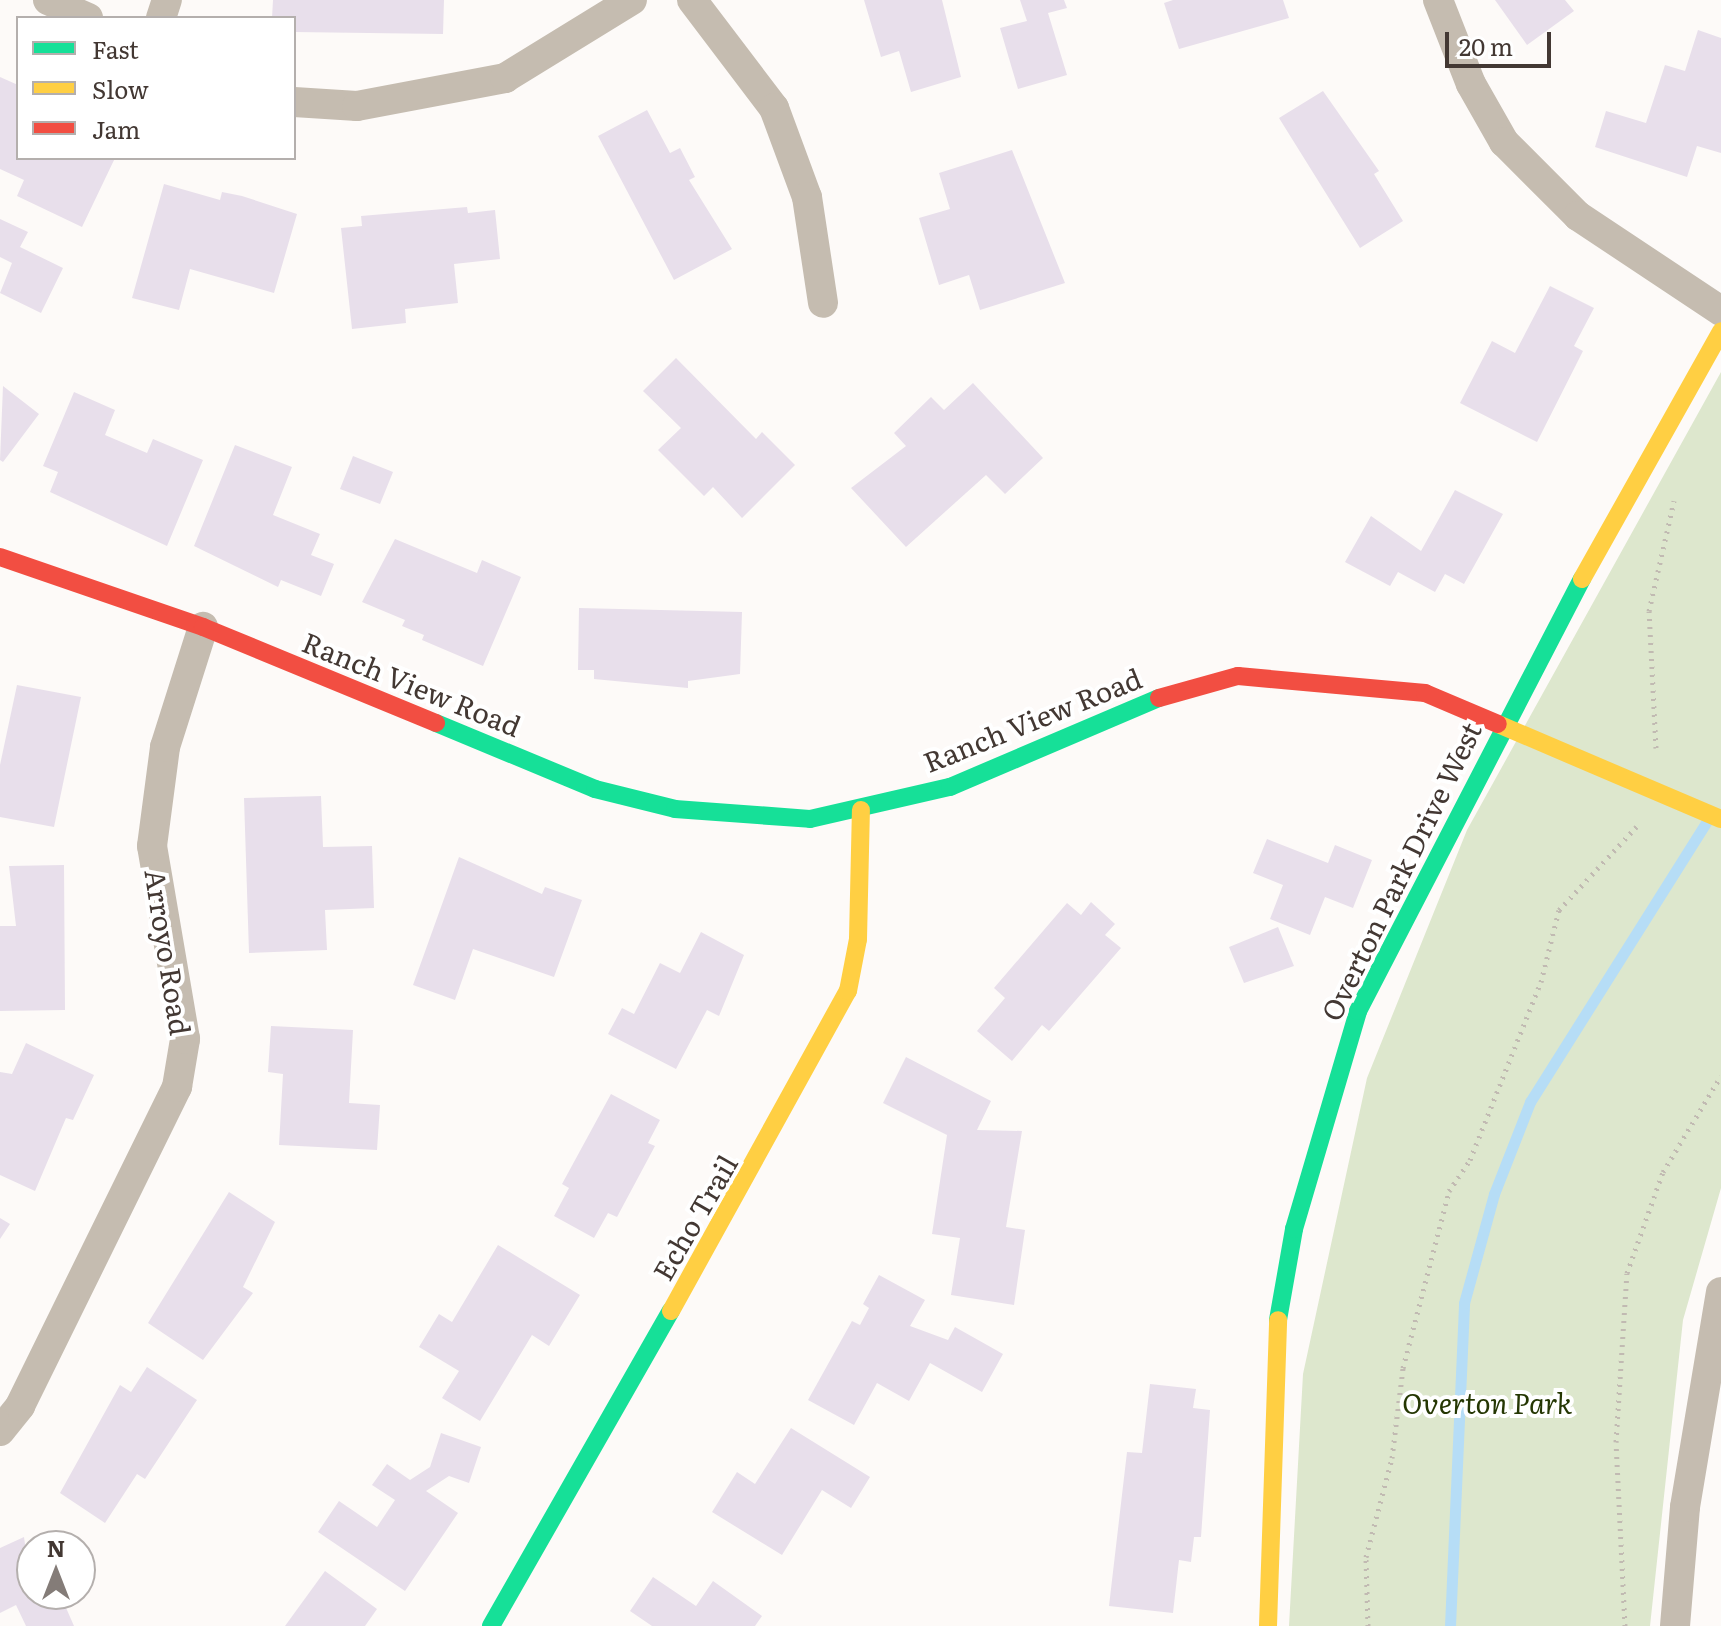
<!DOCTYPE html>
<style>
body{margin:0}
#map{position:relative;width:1721px;height:1626px;overflow:hidden;background:#fdfaf8;font-family:Literata,serif}
div>[style]{position:absolute}
.green>*{inset:0;background:#dde7cd}
.stream>*{height:11px;margin:-5.5px;padding:0 5.5px;transform-origin:5.5px;border-radius:5.5px;background:#b6ddf6}
.building>*{inset:0;background:#e8dfeb}
.path>*{height:5px;margin-top:-2.5px;transform-origin:0;background:repeating-linear-gradient(90deg,#c1bab2 0 2px,transparent 0 8px)}
.street>*{height:30px;margin:-15px;padding:0 15px;transform-origin:15px;border-radius:15px;background:#c5bcb0}
.fast>*{height:18px;margin:-9px;padding:0 9px;transform-origin:9px;border-radius:9px;background:#16e098}
.slow>*{height:18px;margin:-9px;padding:0 9px;transform-origin:9px;border-radius:9px;background:#ffcf43}
.jam>*{height:18px;margin:-9px;padding:0 9px;transform-origin:9px;border-radius:9px;background:#f24e42}
span{translate:-50% -50%;white-space:nowrap;text-align:center;line-height:1.15;-webkit-text-stroke:8px #fff;paint-order:stroke}
.street-label{font-size:28px;color:#433833}
.park-label{font-size:28px;color:#253703;font-style:italic}
.legend{position:absolute;left:16px;top:16px;width:280px;height:144px;box-sizing:border-box;background:#fff;border:2px solid #b4afad;margin:0;padding:10px 14px;list-style:none;font-size:24px;color:#433833}
.legend li{display:flex;align-items:center;gap:16px;height:40px}
.legend b{width:40px;border:2px solid #b4afad}
.north{position:absolute;left:16px;top:1530px;width:80px;height:80px;box-sizing:border-box;background:#fff;border:2px solid #b4afad;border-radius:50%;rotate:0deg;font-size:22px;font-weight:700;line-height:32px;text-align:center;color:#433833}
.north::after{content:'';display:block;margin:auto;width:28px;height:36px;background:#847c78;clip-path:polygon(50% 0,100% 100%,50% 72%,0 100%)}
.scale{position:absolute;left:1445px;top:32px;width:106px;height:36px;box-sizing:border-box;border:4px solid #433833;border-top:0;padding-left:10px;font-size:24px;line-height:28px;white-space:nowrap;color:#433833;-webkit-text-stroke:6px #fff;paint-order:stroke}
</style>
<div id="map">
<div class="green">
<i style="clip-path:polygon(1721px 372px,1721px 1188px,1683px 1320px,1650px 1626px,1289px 1626px,1303px 1374px,1367px 1078px,1467px 830px)"></i>
</div>
<div class="stream">
<i style="left:1450px;top:1626px;width:323px;rotate:-87.5deg"></i>
<i style="left:1464px;top:1303px;width:113px;rotate:-74.6deg"></i>
<i style="left:1494px;top:1194px;width:99px;rotate:-68.6deg"></i>
<i style="left:1530px;top:1102px;width:332px;rotate:-57.8deg"></i>
</div>
<div class="building">
<i style="clip-path:polygon(273px 0,444px 0,443px 34px,294px 32px,294px 18px,272px 18px)"></i>
<i style="clip-path:polygon(864px 0,942px 0,961px 77px,911px 92px,899px 51px,881px 57px)"></i>
<i style="clip-path:polygon(1020px 0,1064px 0,1067px 8px,1048px 13px,1067px 75px,1018px 89px,1000px 28px,1027px 21px)"></i>
<i style="clip-path:polygon(1173px 0,1283px 0,1289px 18px,1179px 49px,1164px 3px)"></i>
<i style="clip-path:polygon(1495px 0,1565px 0,1574px 11px,1527px 45px)"></i>
<i style="clip-path:polygon(1698px 30px,1721px 38px,1721px 153px,1697px 146px,1687px 177px,1595px 147px,1606px 111px,1646px 123px,1665px 65px,1685px 71px)"></i>
<i style="clip-path:polygon(0 77px,18px 85px,18px 158px,115px 158px,82px 227px,17px 196px,24px 180px,0 169px)"></i>
<i style="clip-path:polygon(1323px 91px,1379px 171px,1374px 174px,1403px 221px,1360px 248px,1279px 118px)"></i>
<i style="clip-path:polygon(647px 110px,670px 153px,680px 148px,695px 177px,689px 180px,732px 249px,674px 280px,598px 136px)"></i>
<i style="clip-path:polygon(1012px 150px,1065px 283px,980px 310px,969px 275px,939px 285px,919px 218px,950px 209px,939px 173px)"></i>
<i style="clip-path:polygon(164px 184px,220px 200px,222px 192px,242px 196px,297px 214px,274px 293px,190px 269px,179px 310px,132px 298px)"></i>
<i style="clip-path:polygon(467px 207px,468px 213px,495px 210px,500px 259px,454px 264px,458px 303px,405px 309px,406px 323px,352px 329px,341px 228px,362px 226px,361px 216px)"></i>
<i style="clip-path:polygon(0 219px,28px 232px,20px 247px,63px 268px,41px 313px,0 293px,12px 263px,0 257px)"></i>
<i style="clip-path:polygon(1550px 286px,1594px 308px,1574px 346px,1583px 351px,1537px 442px,1460px 403px,1492px 341px,1515px 353px)"></i>
<i style="clip-path:polygon(676px 358px,756px 439px,762px 432px,795px 465px,742px 518px,713px 487px,704px 496px,658px 450px,681px 428px,643px 391px)"></i>
<i style="clip-path:polygon(973px 383px,1043px 458px,1005px 494px,986px 475px,906px 547px,851px 488px,906px 446px,894px 433px,931px 397px,944px 410px)"></i>
<i style="clip-path:polygon(3px 386px,39px 414px,3px 462px,0 460px)"></i>
<i style="clip-path:polygon(74px 392px,115px 410px,105px 435px,147px 453px,153px 439px,203px 460px,167px 546px,50px 492px,58px 472px,43px 466px)"></i>
<i style="clip-path:polygon(235px 445px,292px 467px,273px 515px,320px 534px,311px 555px,334px 564px,321px 596px,281px 580px,278px 587px,194px 546px)"></i>
<i style="clip-path:polygon(353px 456px,393px 472px,380px 504px,340px 489px)"></i>
<i style="clip-path:polygon(1455px 490px,1503px 514px,1464px 584px,1445px 574px,1435px 592px,1398px 572px,1390px 586px,1345px 562px,1371px 516px,1421px 551px)"></i>
<i style="clip-path:polygon(395px 539px,477px 573px,482px 560px,521px 577px,483px 666px,422px 640px,424px 635px,402px 626px,405px 620px,362px 602px)"></i>
<i style="clip-path:polygon(579px 608px,742px 612px,740px 674px,688px 681px,688px 688px,594px 679px,594px 670px,578px 670px)"></i>
<i style="clip-path:polygon(17px 685px,81px 697px,54px 827px,0 817px,0 765px)"></i>
<i style="clip-path:polygon(321px 796px,323px 847px,372px 846px,374px 908px,325px 910px,327px 950px,249px 953px,244px 798px)"></i>
<i style="clip-path:polygon(1267px 839px,1328px 863px,1335px 845px,1372px 860px,1353px 908px,1325px 897px,1310px 935px,1270px 919px,1283px 885px,1253px 873px)"></i>
<i style="clip-path:polygon(459px 857px,542px 894px,545px 887px,582px 900px,554px 977px,473px 949px,455px 1000px,413px 985px)"></i>
<i style="clip-path:polygon(64px 865px,65px 1010px,0 1011px,0 926px,16px 926px,9px 866px)"></i>
<i style="clip-path:polygon(1091px 902px,1115px 924px,1105px 935px,1121px 948px,1049px 1031px,1042px 1025px,1012px 1061px,977px 1031px,1005px 998px,994px 988px,1067px 903px,1081px 915px)"></i>
<i style="clip-path:polygon(1278px 927px,1294px 966px,1244px 983px,1229px 947px)"></i>
<i style="clip-path:polygon(701px 932px,744px 955px,719px 1016px,707px 1010px,676px 1069px,608px 1034px,622px 1008px,634px 1014px,660px 963px,680px 973px)"></i>
<i style="clip-path:polygon(271px 1026px,353px 1030px,349px 1103px,380px 1105px,377px 1150px,279px 1145px,283px 1074px,268px 1072px)"></i>
<i style="clip-path:polygon(26px 1043px,94px 1075px,73px 1120px,66px 1118px,35px 1191px,0 1175px,0 1072px,12px 1074px)"></i>
<i style="clip-path:polygon(906px 1057px,991px 1101px,977px 1130px,1022px 1131px,1006px 1227px,1025px 1230px,1014px 1305px,951px 1295px,960px 1238px,932px 1234px,947px 1135px,883px 1103px)"></i>
<i style="clip-path:polygon(611px 1094px,660px 1120px,648px 1143px,655px 1146px,617px 1217px,608px 1213px,594px 1238px,554px 1216px,569px 1188px,562px 1184px)"></i>
<i style="clip-path:polygon(229px 1192px,275px 1222px,243px 1287px,253px 1293px,203px 1360px,148px 1323px)"></i>
<i style="clip-path:polygon(0 1218px,10px 1224px,0 1239px)"></i>
<i style="clip-path:polygon(498px 1245px,580px 1295px,549px 1346px,532px 1335px,480px 1421px,442px 1398px,459px 1371px,419px 1347px,439px 1314px,452px 1322px)"></i>
<i style="clip-path:polygon(879px 1275px,925px 1300px,910px 1326px,948px 1340px,955px 1327px,1003px 1354px,982px 1392px,930px 1363px,909px 1401px,877px 1383px,854px 1425px,808px 1400px,852px 1321px,860px 1325px,869px 1308px,863px 1304px)"></i>
<i style="clip-path:polygon(147px 1367px,197px 1400px,145px 1479px,137px 1474px,105px 1523px,60px 1493px,120px 1385px,131px 1392px)"></i>
<i style="clip-path:polygon(1150px 1384px,1196px 1389px,1193px 1408px,1210px 1410px,1201px 1537px,1194px 1537px,1191px 1562px,1179px 1560px,1173px 1613px,1109px 1606px,1127px 1452px,1142px 1453px)"></i>
<i style="clip-path:polygon(791px 1428px,870px 1477px,851px 1508px,822px 1490px,782px 1555px,712px 1512px,737px 1472px,755px 1484px)"></i>
<i style="clip-path:polygon(441px 1433px,481px 1447px,469px 1483px,449px 1476px,426px 1491px,458px 1513px,405px 1591px,318px 1532px,339px 1501px,377px 1527px,395px 1500px,372px 1485px,387px 1464px,410px 1480px,430px 1467px)"></i>
<i style="clip-path:polygon(24px 1537px,32px 1594px,60px 1594px,74px 1626px,26px 1626px,16px 1605px,0 1613px,0 1548px)"></i>
<i style="clip-path:polygon(325px 1571px,377px 1609px,365px 1626px,285px 1626px)"></i>
<i style="clip-path:polygon(653px 1577px,696px 1606px,713px 1581px,762px 1616px,755px 1626px,652px 1626px,630px 1611px)"></i>
</div>
<div class="path">
<i style="left:1656px;top:748px;width:137px;rotate:-92.9deg"></i>
<i style="left:1649px;top:611px;width:113px;rotate:-77.2deg"></i>
<i style="left:1368px;top:1626px;width:69px;rotate:-91.7deg"></i>
<i style="left:1366px;top:1557px;width:102px;rotate:-75.3deg"></i>
<i style="left:1392px;top:1458px;width:91px;rotate:-83deg"></i>
<i style="left:1403px;top:1368px;width:183px;rotate:-75.4deg"></i>
<i style="left:1449px;top:1191px;width:37px;rotate:-56deg"></i>
<i style="left:1470px;top:1160px;width:192px;rotate:-68.3deg"></i>
<i style="left:1541px;top:982px;width:74px;rotate:-76deg"></i>
<i style="left:1559px;top:910px;width:115px;rotate:-47.1deg"></i>
<i style="left:1625px;top:1626px;width:184px;rotate:-92.8deg"></i>
<i style="left:1616px;top:1442px;width:169px;rotate:-86.3deg"></i>
<i style="left:1627px;top:1273px;width:107px;rotate:-70.4deg"></i>
<i style="left:1663px;top:1172px;width:112px;rotate:-58.9deg"></i>
</div>
<div class="street">
<i style="left:48px;top:0;width:44px;rotate:24.2deg"></i>
<i style="left:692px;top:0;width:136px;rotate:52.8deg"></i>
<i style="left:774px;top:108px;width:95px;rotate:69.7deg"></i>
<i style="left:807px;top:197px;width:107px;rotate:81.4deg"></i>
<i style="left:1438px;top:0;width:90px;rotate:68.6deg"></i>
<i style="left:1471px;top:84px;width:67px;rotate:60.4deg"></i>
<i style="left:1504px;top:142px;width:105px;rotate:45deg"></i>
<i style="left:1578px;top:216px;width:172px;rotate:33.6deg"></i>
<i style="left:161px;top:18px;width:19px;rotate:-72deg"></i>
<i style="left:294px;top:102px;width:63px;rotate:3.6deg"></i>
<i style="left:357px;top:106px;width:151px;rotate:-10.7deg"></i>
<i style="left:505px;top:78px;width:149px;rotate:-31.6deg"></i>
<i style="left:0;top:1431px;width:32px;rotate:-51deg"></i>
<i style="left:20px;top:1406px;width:356px;rotate:-63.8deg"></i>
<i style="left:177px;top:1087px;width:49px;rotate:-80.5deg"></i>
<i style="left:185px;top:1039px;width:196px;rotate:-99.7deg"></i>
<i style="left:152px;top:846px;width:100px;rotate:-82.5deg"></i>
<i style="left:165px;top:747px;width:126px;rotate:-72.4deg"></i>
<i style="left:1675px;top:1626px;width:119px;rotate:-85.2deg"></i>
<i style="left:1685px;top:1507px;width:218px;rotate:-80.5deg"></i>
</div>
<div class="fast">
<i style="left:436px;top:723px;width:172px;rotate:22.5deg"></i>
<i style="left:595px;top:789px;width:82px;rotate:14deg"></i>
<i style="left:675px;top:809px;width:135px;rotate:4.2deg"></i>
<i style="left:810px;top:819px;width:144px;rotate:-12.9deg"></i>
<i style="left:950px;top:787px;width:227px;rotate:-23.1deg"></i>
<i style="left:1278px;top:1320px;width:92px;rotate:-80deg"></i>
<i style="left:1294px;top:1229px;width:227px;rotate:-73.6deg"></i>
<i style="left:1358px;top:1011px;width:487px;rotate:-62.6deg"></i>
<i style="left:491px;top:1626px;width:363px;rotate:-60.3deg"></i>
</div>
<div class="slow">
<i style="left:1582px;top:579px;width:284px;rotate:-60.7deg"></i>
<i style="left:1498px;top:724px;width:242px;rotate:23.1deg"></i>
<i style="left:671px;top:1311px;width:366px;rotate:-61.1deg"></i>
<i style="left:848px;top:991px;width:53px;rotate:-79.1deg"></i>
<i style="left:858px;top:939px;width:129px;rotate:-88.7deg"></i>
<i style="left:1268px;top:1626px;width:306px;rotate:-88.1deg"></i>
</div>
<div class="jam">
<i style="left:0;top:557px;width:215px;rotate:19deg"></i>
<i style="left:203px;top:627px;width:252px;rotate:22.4deg"></i>
<i style="left:1159px;top:698px;width:82px;rotate:-15.6deg"></i>
<i style="left:1238px;top:676px;width:188px;rotate:5.2deg"></i>
<i style="left:1425px;top:693px;width:79px;rotate:23deg"></i>
</div>
<div class="street-label">
<span style="left:412px;top:683px;rotate:22deg">Ranch View Road</span>
<span style="left:1032px;top:719px;rotate:-22deg">Ranch View Road</span>
<span style="left:1400px;top:871px;rotate:-64deg">Overton Park Drive West</span>
<span style="left:169px;top:952px;rotate:81deg">Arroyo Road</span>
<span style="left:694px;top:1217px;rotate:-60deg">Echo Trail</span>
</div>
<div class="park-label">
<span style="left:1487px;top:1402px">Overton Park</span>
</div>
<ul class="legend">
<li><b style="height:10px;background:#16e098"></b>Fast</li>
<li><b style="height:10px;background:#ffcf43"></b>Slow</li>
<li><b style="height:10px;background:#f24e42"></b>Jam</li>
</ul>
<div class="north">N</div>
<div class="scale">20 m</div>
</div>
